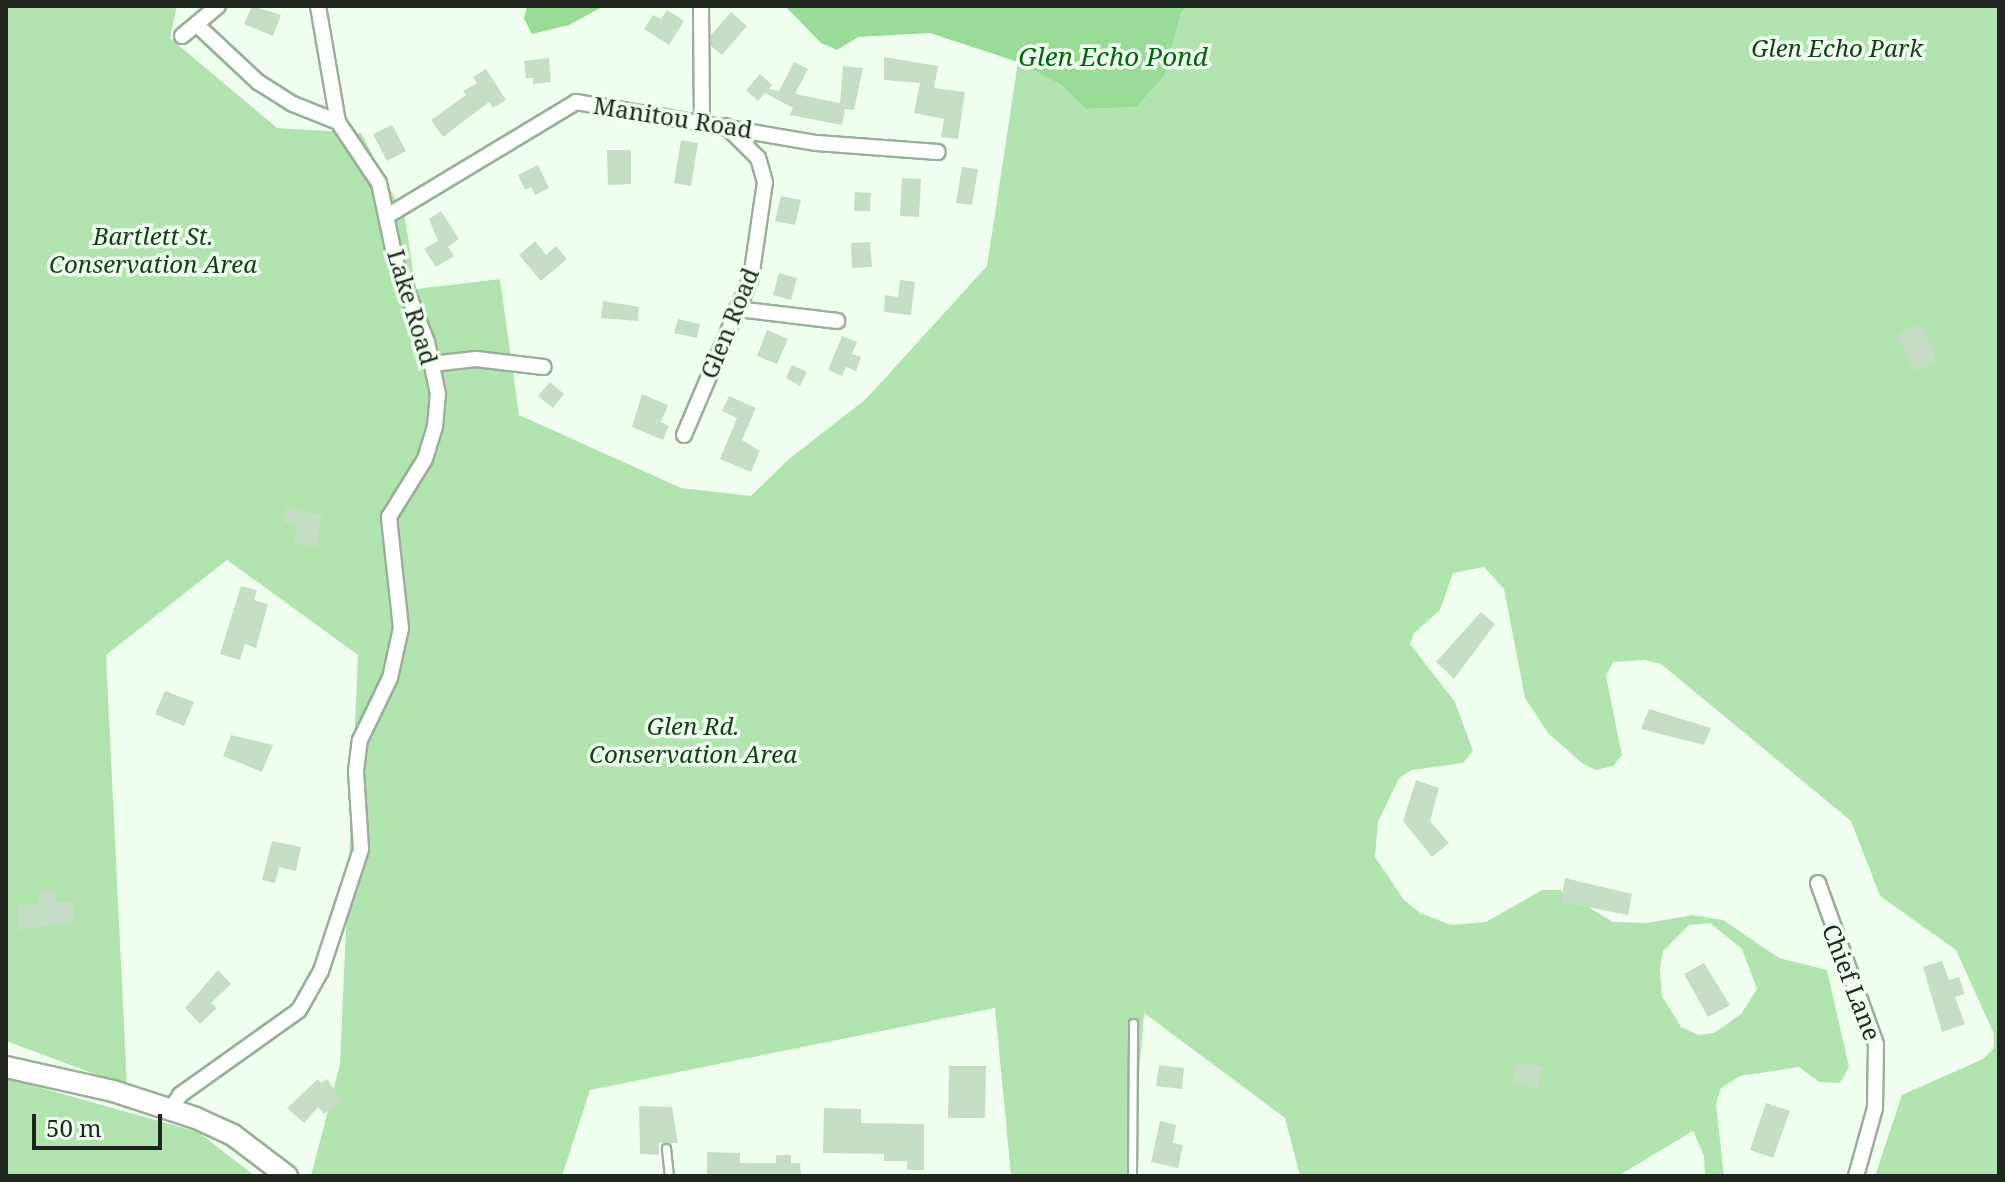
<!DOCTYPE html>
<style>
body{margin:0}
#map{position:relative;width:2005px;height:1182px;overflow:hidden;background:#f0fef0;font-family:"Noto Serif",serif}
div>[style]{position:absolute}
.green>*{inset:0;background:#b1e3af}
.water>*{inset:0;background:#98da96}
.building>*{inset:0;background:#c6ddc5}
.roads{filter:drop-shadow(2px 0 #9aaf99) drop-shadow(-2px 0 #9aaf99) drop-shadow(0 2px #9aaf99) drop-shadow(0 -2px #9aaf99)}
.lane>*{height:7px;margin:-3.5px;padding:0 3.5px;transform-origin:3.5px;border-radius:3.5px;background:#fff}
.street>*{height:14px;margin:-7px;padding:0 7px;transform-origin:7px;border-radius:7px;background:#fff}
.secondary>*{height:20px;margin:-10px;padding:0 10px;transform-origin:10px;border-radius:10px;background:#fff}
span{translate:-50% -50%;white-space:nowrap;text-align:center;line-height:1.15;-webkit-text-stroke:7px #f0fef0;paint-order:stroke}
.park-label{font-size:24px;color:#123f14;font-style:italic}
.street-label{font-size:24px;color:#1e261e}
.water-label{font-size:26px;color:#00670f;font-style:italic}
.frame{position:absolute;inset:0;border:8px solid #1e261e;pointer-events:none}
.scale{position:absolute;left:32px;top:1114px;width:130px;height:36px;box-sizing:border-box;border:4px solid #1e261e;border-top:0;padding-left:10px;font-size:24px;line-height:28px;white-space:nowrap;color:#1e261e;-webkit-text-stroke:6px #f0fef0;paint-order:stroke}
</style>
<div id="map">
<div class="green">
<i style="clip-path:polygon(evenodd,6px 6px,177px 6px,170px 38px,277px 128px,361px 133px,405px 218px,416px 289px,500px 279px,519px 415px,681px 488px,751px 496px,789px 459px,866px 399px,987px 266px,1018px 62px,1061px 85px,1086px 109px,1137px 107px,1165px 75px,1181px 13px,1188px 6px,1999px 6px,1999px 1176px,1875px 1176px,1902px 1095px,1983px 1059px,1994px 1048px,1994px 1034px,1956px 950px,1880px 896px,1851px 821px,1661px 664px,1645px 660px,1613px 662px,1606px 676px,1622px 755px,1613px 766px,1596px 770px,1583px 764px,1548px 733px,1525px 698px,1504px 589px,1484px 567px,1453px 573px,1440px 610px,1414px 633px,1410px 644px,1455px 702px,1473px 751px,1463px 763px,1412px 770px,1399px 778px,1378px 822px,1375px 857px,1404px 900px,1420px 913px,1451px 925px,1486px 922px,1542px 890px,1560px 890px,1613px 922px,1647px 923px,1692px 915px,1723px 920px,1779px 958px,1827px 970px,1849px 1067px,1840px 1083px,1819px 1082px,1799px 1067px,1740px 1076px,1721px 1088px,1716px 1104px,1724px 1176px,1705px 1176px,1704px 1156px,1693px 1131px,1618px 1176px,1300px 1176px,1285px 1118px,1144px 1013px,1131px 1176px,1011px 1176px,995px 1008px,590px 1090px,562px 1176px,311px 1176px,340px 1064px,358px 655px,227px 560px,106px 655px,127px 1086px,6px 1041px,6px 6px,1710px 923px,1742px 949px,1757px 989px,1741px 1014px,1714px 1033px,1698px 1035px,1681px 1027px,1662px 996px,1660px 969px,1663px 951px,1689px 925px,1710px 923px)"></i>
<i style="clip-path:polygon(6px 1078px,198px 1132px,255px 1176px,6px 1176px)"></i>
</div>
<div class="water">
<i style="clip-path:polygon(527px 6px,604px 6px,569px 25px,532px 34px,524px 19px)"></i>
<i style="clip-path:polygon(785px 6px,1188px 6px,1181px 13px,1165px 75px,1137px 107px,1086px 109px,1061px 85px,1018px 62px,930px 33px,858px 37px,837px 50px,821px 43px)"></i>
</div>
<div class="building">
<i style="clip-path:polygon(252px 6px,281px 15px,273px 36px,244px 24px)"></i>
<i style="clip-path:polygon(667px 10px,684px 21px,669px 45px,644px 29px,653px 15px,661px 19px)"></i>
<i style="clip-path:polygon(731px 12px,747px 26px,722px 55px,711px 46px,711px 35px)"></i>
<i style="clip-path:polygon(884px 57px,938px 66px,934px 88px,965px 92px,958px 139px,941px 137px,944px 119px,914px 113px,920px 83px,884px 80px)"></i>
<i style="clip-path:polygon(549px 58px,551px 82px,533px 84px,533px 78px,526px 78px,524px 61px)"></i>
<i style="clip-path:polygon(794px 62px,808px 69px,795px 94px,840px 103px,843px 66px,863px 68px,854px 110px,845px 109px,842px 125px,790px 115px,793px 108px,765px 93px,758px 101px,746px 90px,760px 74px,772px 85px,769px 89px,779px 91px)"></i>
<i style="clip-path:polygon(486px 69px,506px 100px,493px 108px,489px 102px,443px 137px,431px 120px,466px 95px,463px 91px,477px 83px,473px 77px)"></i>
<i style="clip-path:polygon(392px 125px,406px 151px,387px 161px,373px 134px)"></i>
<i style="clip-path:polygon(681px 140px,698px 143px,691px 186px,674px 183px)"></i>
<i style="clip-path:polygon(607px 150px,631px 150px,631px 184px,608px 185px)"></i>
<i style="clip-path:polygon(538px 165px,549px 188px,535px 195px,531px 187px,525px 190px,518px 175px)"></i>
<i style="clip-path:polygon(962px 167px,978px 169px,972px 205px,956px 203px)"></i>
<i style="clip-path:polygon(902px 178px,921px 179px,919px 217px,900px 216px)"></i>
<i style="clip-path:polygon(855px 192px,871px 193px,870px 211px,854px 211px)"></i>
<i style="clip-path:polygon(781px 196px,801px 200px,795px 225px,775px 221px)"></i>
<i style="clip-path:polygon(441px 211px,459px 239px,448px 247px,454px 256px,436px 267px,424px 249px,438px 241px,429px 219px)"></i>
<i style="clip-path:polygon(535px 241px,546px 255px,556px 246px,567px 259px,541px 281px,519px 255px)"></i>
<i style="clip-path:polygon(870px 242px,872px 267px,852px 268px,851px 243px)"></i>
<i style="clip-path:polygon(779px 273px,797px 278px,791px 300px,773px 295px)"></i>
<i style="clip-path:polygon(900px 280px,915px 282px,911px 315px,884px 312px,885px 295px,898px 297px)"></i>
<i style="clip-path:polygon(603px 301px,639px 307px,638px 321px,601px 318px)"></i>
<i style="clip-path:polygon(678px 319px,700px 324px,697px 338px,674px 333px)"></i>
<i style="clip-path:polygon(1920px 324px,1937px 361px,1915px 372px,1897px 335px)"></i>
<i style="clip-path:polygon(767px 330px,788px 339px,777px 364px,757px 356px)"></i>
<i style="clip-path:polygon(842px 336px,857px 342px,852px 354px,861px 357px,856px 371px,846px 367px,842px 376px,828px 370px)"></i>
<i style="clip-path:polygon(792px 365px,807px 372px,800px 386px,786px 378px)"></i>
<i style="clip-path:polygon(550px 382px,564px 394px,553px 408px,538px 396px)"></i>
<i style="clip-path:polygon(642px 394px,668px 405px,661px 422px,669px 426px,663px 440px,632px 427px)"></i>
<i style="clip-path:polygon(729px 396px,756px 408px,742px 440px,760px 451px,751px 472px,720px 459px,737px 418px,722px 411px)"></i>
<i style="clip-path:polygon(286px 508px,322px 515px,316px 547px,294px 542px,298px 525px,284px 522px)"></i>
<i style="clip-path:polygon(241px 586px,257px 590px,254px 600px,268px 604px,256px 648px,245px 644px,240px 660px,220px 654px)"></i>
<i style="clip-path:polygon(1481px 612px,1495px 624px,1454px 679px,1436px 662px)"></i>
<i style="clip-path:polygon(165px 691px,194px 702px,184px 726px,155px 714px)"></i>
<i style="clip-path:polygon(1649px 709px,1711px 728px,1704px 745px,1641px 729px)"></i>
<i style="clip-path:polygon(231px 735px,273px 745px,262px 772px,223px 756px)"></i>
<i style="clip-path:polygon(1416px 780px,1439px 788px,1430px 821px,1449px 843px,1432px 857px,1403px 821px)"></i>
<i style="clip-path:polygon(272px 841px,301px 847px,296px 871px,279px 867px,275px 883px,262px 880px)"></i>
<i style="clip-path:polygon(1565px 878px,1632px 894px,1628px 915px,1561px 902px)"></i>
<i style="clip-path:polygon(39px 892px,56px 892px,56px 902px,74px 902px,74px 922px,19px 930px,18px 905px,39px 905px)"></i>
<i style="clip-path:polygon(1942px 961px,1949px 980px,1959px 977px,1965px 994px,1955px 997px,1965px 1024px,1942px 1032px,1923px 967px)"></i>
<i style="clip-path:polygon(1704px 963px,1730px 1005px,1708px 1017px,1684px 974px)"></i>
<i style="clip-path:polygon(218px 970px,231px 984px,211px 1003px,217px 1008px,200px 1024px,185px 1008px)"></i>
<i style="clip-path:polygon(1517px 1062px,1543px 1067px,1538px 1088px,1512px 1083px)"></i>
<i style="clip-path:polygon(1159px 1065px,1184px 1068px,1182px 1089px,1156px 1086px)"></i>
<i style="clip-path:polygon(949px 1066px,986px 1066px,985px 1118px,948px 1118px)"></i>
<i style="clip-path:polygon(318px 1079px,321px 1083px,327px 1079px,342px 1101px,324px 1114px,318px 1107px,304px 1123px,287px 1108px)"></i>
<i style="clip-path:polygon(1766px 1103px,1790px 1111px,1773px 1158px,1750px 1150px)"></i>
<i style="clip-path:polygon(639px 1106px,672px 1107px,678px 1143px,659px 1143px,659px 1155px,640px 1154px)"></i>
<i style="clip-path:polygon(824px 1108px,861px 1109px,861px 1123px,924px 1124px,924px 1170px,907px 1170px,907px 1161px,884px 1161px,884px 1154px,823px 1153px)"></i>
<i style="clip-path:polygon(1160px 1121px,1176px 1125px,1173px 1143px,1183px 1145px,1178px 1168px,1151px 1162px)"></i>
<i style="clip-path:polygon(707px 1152px,740px 1153px,740px 1163px,776px 1163px,776px 1155px,791px 1155px,791px 1163px,800px 1163px,801px 1176px,707px 1176px)"></i>
</div>
<div class="roads">
<div class="lane">
<i style="left:666px;top:1148px;width:28px;rotate:84deg"></i>
<i style="left:1132px;top:1176px;width:153px;rotate:-89.6deg"></i>
</div>
<div class="street">
<i style="left:701px;top:6px;width:116px;rotate:89.5deg"></i>
<i style="left:196px;top:24px;width:85px;rotate:43.1deg"></i>
<i style="left:258px;top:82px;width:41px;rotate:32.2deg"></i>
<i style="left:293px;top:104px;width:48px;rotate:21.8deg"></i>
<i style="left:182px;top:36px;width:47px;rotate:-39.8deg"></i>
<i style="left:389px;top:215px;width:218px;rotate:-31.1deg"></i>
<i style="left:576px;top:102px;width:244px;rotate:9.7deg"></i>
<i style="left:817px;top:143px;width:121px;rotate:4.3deg"></i>
<i style="left:737px;top:309px;width:101px;rotate:6.8deg"></i>
<i style="left:432px;top:364px;width:44px;rotate:-6.5deg"></i>
<i style="left:476px;top:359px;width:68px;rotate:6.7deg"></i>
<i style="left:684px;top:435px;width:171px;rotate:-66.9deg"></i>
<i style="left:751px;top:278px;width:97px;rotate:-81.7deg"></i>
<i style="left:765px;top:182px;width:25px;rotate:-106deg"></i>
<i style="left:758px;top:158px;width:45px;rotate:-135deg"></i>
<i style="left:1818px;top:883px;width:171px;rotate:70.2deg"></i>
<i style="left:1876px;top:1044px;width:64px;rotate:90.9deg"></i>
<i style="left:1875px;top:1108px;width:71px;rotate:105.6deg"></i>
<i style="left:171px;top:1109px;width:17px;rotate:-57deg"></i>
<i style="left:180px;top:1095px;width:146px;rotate:-35.5deg"></i>
<i style="left:299px;top:1010px;width:45px;rotate:-60.6deg"></i>
<i style="left:321px;top:971px;width:128px;rotate:-71.8deg"></i>
<i style="left:361px;top:849px;width:78px;rotate:-93.7deg"></i>
<i style="left:356px;top:771px;width:31px;rotate:-83deg"></i>
<i style="left:360px;top:740px;width:69px;rotate:-64.2deg"></i>
<i style="left:390px;top:678px;width:51px;rotate:-77.6deg"></i>
<i style="left:401px;top:628px;width:112px;rotate:-96.2deg"></i>
<i style="left:389px;top:517px;width:68px;rotate:-58.2deg"></i>
<i style="left:425px;top:459px;width:34px;rotate:-73deg"></i>
<i style="left:435px;top:427px;width:33px;rotate:-85deg"></i>
<i style="left:438px;top:394px;width:53px;rotate:-101.9deg"></i>
<i style="left:427px;top:342px;width:85px;rotate:-111.4deg"></i>
<i style="left:396px;top:263px;width:82px;rotate:-102deg"></i>
<i style="left:379px;top:183px;width:73px;rotate:-123.9deg"></i>
<i style="left:338px;top:122px;width:118px;rotate:-99.8deg"></i>
</div>
<div class="secondary">
<i style="left:6px;top:1067px;width:110px;rotate:12.6deg"></i>
<i style="left:113px;top:1091px;width:87px;rotate:18deg"></i>
<i style="left:196px;top:1118px;width:41px;rotate:24.7deg"></i>
<i style="left:233px;top:1135px;width:68px;rotate:37.2deg"></i>
</div>
</div>
<div class="park-label">
<span style="left:1837px;top:48px">Glen Echo Park</span>
<span style="left:153px;top:250px">Bartlett St.<br>Conservation Area</span>
<span style="left:693px;top:740px">Glen Rd.<br>Conservation Area</span>
</div>
<div class="street-label">
<span style="left:673px;top:117px;rotate:9deg">Manitou Road</span>
<span style="left:413px;top:307px;rotate:73deg">Lake Road</span>
<span style="left:729px;top:323px;rotate:-68deg">Glen Road</span>
<span style="left:1852px;top:982px;rotate:69deg">Chief Lane</span>
</div>
<div class="water-label">
<span style="left:1113px;top:57px">Glen Echo Pond</span>
</div>
<div class="frame"></div>
<div class="scale">50 m</div>
</div>
